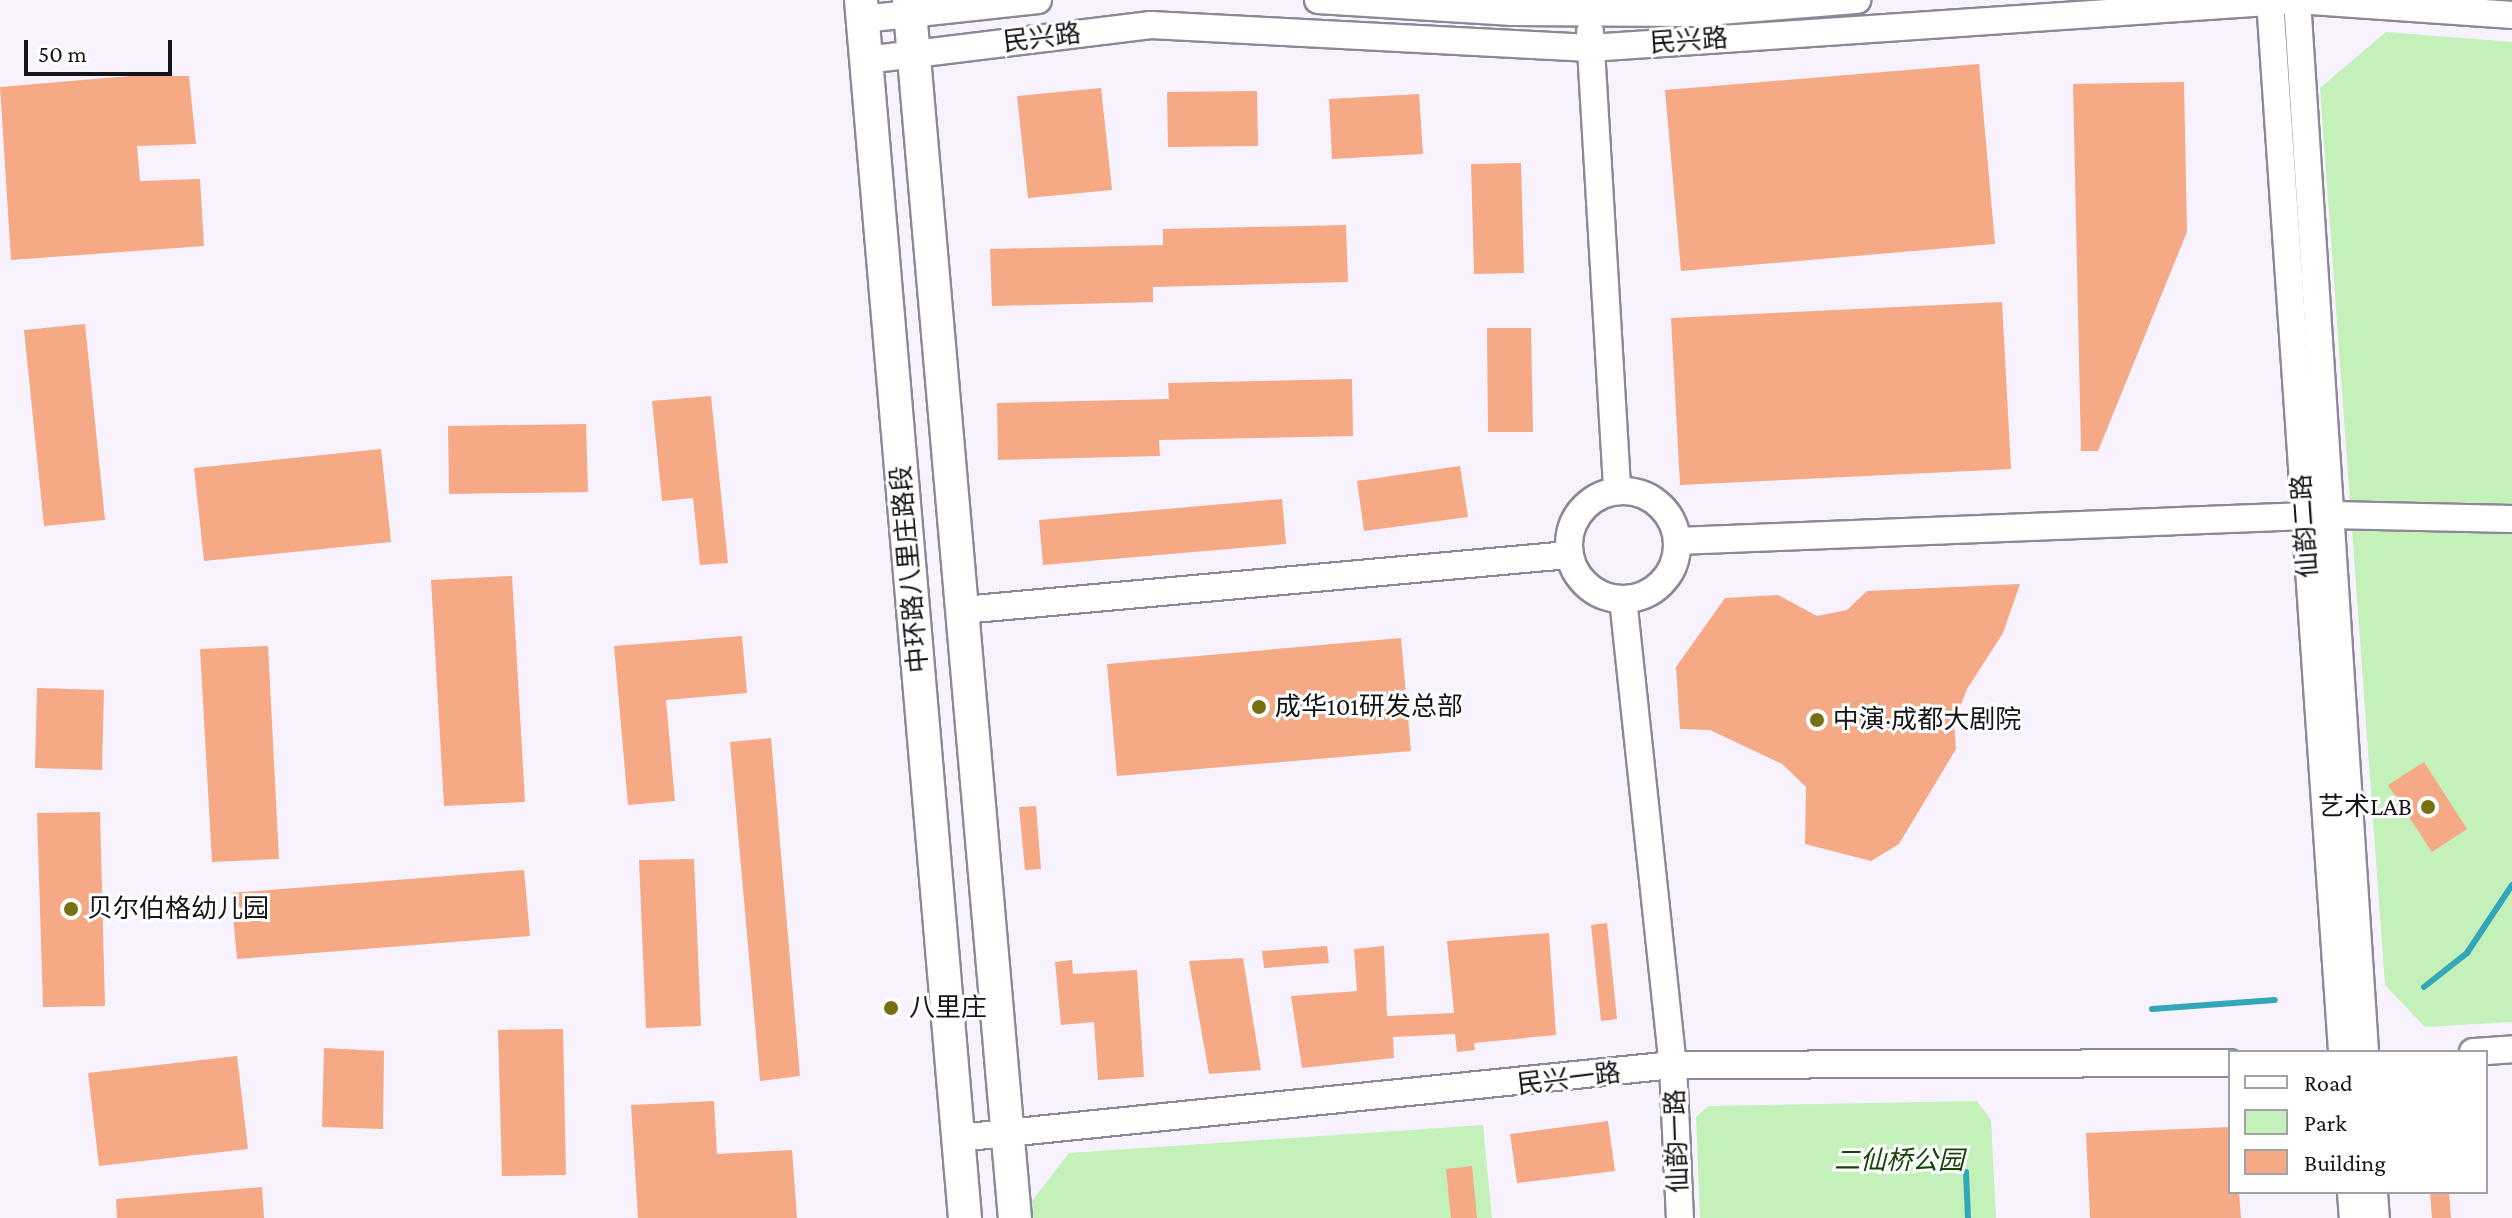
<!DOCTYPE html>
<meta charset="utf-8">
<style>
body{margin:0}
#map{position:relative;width:2512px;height:1218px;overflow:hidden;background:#f8f2ff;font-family:"Crimson Pro","Noto Sans SC",serif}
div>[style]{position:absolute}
.green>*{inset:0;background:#c3f1b9}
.stream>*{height:6px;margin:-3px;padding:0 3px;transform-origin:3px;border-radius:3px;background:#32a7ba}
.building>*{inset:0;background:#f5a984}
.roads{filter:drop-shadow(2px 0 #8e8896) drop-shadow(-2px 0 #8e8896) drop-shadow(0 2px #8e8896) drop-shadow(0 -2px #8e8896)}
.minor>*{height:26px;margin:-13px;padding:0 13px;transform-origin:13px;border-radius:13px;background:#fff}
.minor>.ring{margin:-13px;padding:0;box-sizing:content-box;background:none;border:26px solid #fff;border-radius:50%}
.major>*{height:32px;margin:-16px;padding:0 16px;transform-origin:16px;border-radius:16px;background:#fff}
.dots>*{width:22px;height:22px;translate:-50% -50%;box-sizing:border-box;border:4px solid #fff;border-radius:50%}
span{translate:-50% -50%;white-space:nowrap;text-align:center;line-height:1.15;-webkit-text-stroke:6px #fff;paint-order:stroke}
.street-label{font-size:26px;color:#171419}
.poi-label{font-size:26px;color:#171419}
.left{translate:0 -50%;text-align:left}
.right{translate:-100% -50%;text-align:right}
.park-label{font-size:26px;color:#134503;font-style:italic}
.legend{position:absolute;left:2228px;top:1050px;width:260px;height:144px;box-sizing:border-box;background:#fff;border:2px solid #a2a1a3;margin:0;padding:10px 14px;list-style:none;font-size:24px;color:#171419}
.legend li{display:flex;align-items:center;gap:16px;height:40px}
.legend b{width:40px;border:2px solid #a2a1a3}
.scale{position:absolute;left:24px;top:40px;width:148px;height:36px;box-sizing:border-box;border:4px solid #171419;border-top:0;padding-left:10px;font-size:24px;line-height:28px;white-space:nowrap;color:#171419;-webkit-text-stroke:6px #fff;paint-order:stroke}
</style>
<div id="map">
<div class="green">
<i style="clip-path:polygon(2386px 32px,2512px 42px,2512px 1022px,2425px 1027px,2385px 985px,2320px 88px)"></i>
<i style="clip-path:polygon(1977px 1101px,1991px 1120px,1996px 1218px,1700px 1218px,1696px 1117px,1708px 1106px)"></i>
<i style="clip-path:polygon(1483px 1125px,1492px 1218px,1029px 1218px,1028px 1206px,1069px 1153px)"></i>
</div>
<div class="stream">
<i style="left:2424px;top:987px;width:55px;rotate:-38.3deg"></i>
<i style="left:2467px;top:953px;width:82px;rotate:-56.5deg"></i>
<i style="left:2152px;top:1009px;width:123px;rotate:-4.2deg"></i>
<i style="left:1966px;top:1172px;width:46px;rotate:87.5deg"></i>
</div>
<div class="building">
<i style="clip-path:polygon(1979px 64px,1995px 244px,1681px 271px,1665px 90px)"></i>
<i style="clip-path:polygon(130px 76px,189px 76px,196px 144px,137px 146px,140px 181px,200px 179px,204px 246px,11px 260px,0 87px)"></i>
<i style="clip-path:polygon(2184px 82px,2187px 232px,2098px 451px,2081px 451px,2073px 84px)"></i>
<i style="clip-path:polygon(1101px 88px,1112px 190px,1028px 198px,1017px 96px)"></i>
<i style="clip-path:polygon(1257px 91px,1258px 146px,1168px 147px,1167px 92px)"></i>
<i style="clip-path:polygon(1419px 94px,1423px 154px,1332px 159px,1329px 99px)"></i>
<i style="clip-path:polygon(1521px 163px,1524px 273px,1474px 274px,1471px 164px)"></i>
<i style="clip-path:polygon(1346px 225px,1348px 282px,1153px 287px,1153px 302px,992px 306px,990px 249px,1163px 245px,1163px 229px)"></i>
<i style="clip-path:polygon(2002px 302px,2011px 469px,1680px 485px,1671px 318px)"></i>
<i style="clip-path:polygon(85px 324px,105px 520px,44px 526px,24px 330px)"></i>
<i style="clip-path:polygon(1487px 328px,1531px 328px,1533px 432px,1488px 432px)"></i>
<i style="clip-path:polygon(1352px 379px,1353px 436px,1159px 440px,1160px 456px,998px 460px,997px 403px,1169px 399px,1168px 383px)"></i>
<i style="clip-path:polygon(711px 396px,728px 563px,700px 565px,693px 498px,662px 501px,652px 401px)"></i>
<i style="clip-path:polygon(586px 424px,588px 492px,449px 494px,448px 426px)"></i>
<i style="clip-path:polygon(381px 449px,391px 542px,204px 561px,194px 468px)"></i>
<i style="clip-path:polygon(1460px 466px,1468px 517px,1364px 531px,1357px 481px)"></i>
<i style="clip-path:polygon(1282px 499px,1286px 544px,1043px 565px,1039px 520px)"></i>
<i style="clip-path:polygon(512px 576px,525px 802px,444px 806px,431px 580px)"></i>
<i style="clip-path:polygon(2020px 584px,2003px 633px,1967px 689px,1954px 723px,1956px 749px,1899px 844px,1871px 861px,1805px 844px,1806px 787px,1782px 764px,1710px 730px,1680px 729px,1676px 667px,1725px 598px,1778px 595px,1817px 616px,1847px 610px,1867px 591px)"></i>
<i style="clip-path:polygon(742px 636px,747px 693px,666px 700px,675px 801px,628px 805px,614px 646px)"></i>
<i style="clip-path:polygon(1401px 638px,1411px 751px,1117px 776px,1107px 664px)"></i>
<i style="clip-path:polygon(268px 646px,279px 859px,212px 862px,200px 649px)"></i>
<i style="clip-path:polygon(37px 688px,104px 690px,102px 770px,35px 768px)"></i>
<i style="clip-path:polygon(771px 738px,800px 1076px,760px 1081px,730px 742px)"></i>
<i style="clip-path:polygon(2424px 762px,2467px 829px,2432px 852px,2388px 785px)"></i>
<i style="clip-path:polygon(1036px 806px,1041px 869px,1025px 870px,1019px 807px)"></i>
<i style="clip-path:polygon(100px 812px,105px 1006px,43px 1007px,37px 813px)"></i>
<i style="clip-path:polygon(694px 859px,701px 1026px,646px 1028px,639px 860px)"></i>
<i style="clip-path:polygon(524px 870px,530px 936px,237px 959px,231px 893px)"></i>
<i style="clip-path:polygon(1607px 923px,1617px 1019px,1601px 1021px,1591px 925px)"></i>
<i style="clip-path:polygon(1549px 933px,1556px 1035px,1474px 1043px,1475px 1050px,1457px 1052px,1455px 1034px,1393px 1037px,1394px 1058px,1302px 1068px,1291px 996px,1357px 991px,1354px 949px,1384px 946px,1387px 1016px,1454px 1013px,1447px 941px)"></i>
<i style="clip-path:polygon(1327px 946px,1329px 963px,1264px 968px,1262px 951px)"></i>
<i style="clip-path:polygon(1243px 958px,1261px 1070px,1209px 1074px,1189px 961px)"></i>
<i style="clip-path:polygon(1072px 960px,1073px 974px,1137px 970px,1144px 1077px,1098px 1080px,1094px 1022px,1061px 1025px,1055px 962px)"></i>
<i style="clip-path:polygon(563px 1029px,566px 1175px,502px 1176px,498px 1030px)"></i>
<i style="clip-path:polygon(324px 1048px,384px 1051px,383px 1129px,322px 1127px)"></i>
<i style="clip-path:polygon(237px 1056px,248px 1149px,99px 1166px,88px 1073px)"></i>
<i style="clip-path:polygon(714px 1101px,717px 1154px,792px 1150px,797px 1218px,638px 1218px,631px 1105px)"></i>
<i style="clip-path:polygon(1608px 1121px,1615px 1171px,1517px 1183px,1510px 1134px)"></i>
<i style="clip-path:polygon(2230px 1127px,2230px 1192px,2239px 1192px,2241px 1218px,2090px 1218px,2086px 1133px)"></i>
<i style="clip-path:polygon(1472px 1166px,1477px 1218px,1451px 1218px,1446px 1169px)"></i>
<i style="clip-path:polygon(262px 1187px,264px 1218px,117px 1218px,116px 1199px)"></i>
<i style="clip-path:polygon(2430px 1192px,2449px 1192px,2451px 1218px,2432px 1218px)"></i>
</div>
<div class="roads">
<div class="minor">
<i style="left:1318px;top:0;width:195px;rotate:3.5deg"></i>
<i style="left:1513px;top:12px;width:181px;rotate:0.3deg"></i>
<i style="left:1694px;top:13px;width:164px;rotate:-4.6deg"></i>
<i style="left:2270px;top:0;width:1054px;rotate:86.08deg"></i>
<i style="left:2297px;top:0;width:1054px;rotate:86.3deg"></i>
<i style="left:863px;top:19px;width:176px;rotate:-6.2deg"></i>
<i style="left:1590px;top:32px;width:460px;rotate:86.6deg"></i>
<i style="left:866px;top:60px;width:287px;rotate:-7deg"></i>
<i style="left:1151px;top:25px;width:440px;rotate:3deg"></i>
<i style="left:1590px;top:48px;width:709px;rotate:-3.88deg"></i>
<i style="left:2297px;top:0;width:216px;rotate:4deg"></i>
<i class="ring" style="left:1569px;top:491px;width:82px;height:82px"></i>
<i style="left:1677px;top:541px;width:655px;rotate:-2.28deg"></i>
<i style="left:2331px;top:515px;width:181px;rotate:1.3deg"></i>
<i style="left:1623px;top:599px;width:469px;rotate:83.9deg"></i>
<i style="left:1673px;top:1065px;width:153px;rotate:87.4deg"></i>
<i style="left:963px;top:610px;width:608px;rotate:-5.19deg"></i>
<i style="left:2473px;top:1052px;width:39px;rotate:-4deg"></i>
<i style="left:958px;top:1138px;width:719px;rotate:-5.83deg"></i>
<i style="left:1673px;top:1065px;width:557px;rotate:-0.21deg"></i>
<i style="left:2351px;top:1192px;width:26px;rotate:86deg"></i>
<i style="left:2374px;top:1192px;width:26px;rotate:86deg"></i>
</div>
<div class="major">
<i style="left:861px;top:0;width:1222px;rotate:85.12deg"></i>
<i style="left:909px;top:0;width:1223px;rotate:85.03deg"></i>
</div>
</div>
<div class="dots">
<i style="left:1259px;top:707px;background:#777011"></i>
<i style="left:1817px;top:720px;background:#777011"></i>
<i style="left:2428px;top:807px;background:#777011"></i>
<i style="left:71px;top:909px;background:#777011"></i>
<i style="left:891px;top:1008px;background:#777011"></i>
</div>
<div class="street-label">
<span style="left:1042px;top:38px;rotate:-7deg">民兴路</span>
<span style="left:1689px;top:41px;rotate:-4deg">民兴路</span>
<span style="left:2305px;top:526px;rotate:-94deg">仙韵二路</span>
<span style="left:910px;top:569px;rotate:-95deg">中环路八里庄路段</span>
<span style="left:1569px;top:1079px;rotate:-7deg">民兴一路</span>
<span style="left:1677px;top:1141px;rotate:-92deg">仙韵一路</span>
</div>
<div class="poi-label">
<span class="left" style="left:1275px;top:707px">成华101研发总部</span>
<span class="left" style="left:1833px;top:720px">中演·成都大剧院</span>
<span class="right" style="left:2412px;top:807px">艺术LAB</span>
<span class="left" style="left:87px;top:909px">贝尔伯格幼儿园</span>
<span class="left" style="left:909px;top:1008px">八里庄</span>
</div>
<div class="park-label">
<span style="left:1899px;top:1161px">二仙桥公园</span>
</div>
<ul class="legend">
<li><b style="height:10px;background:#fff"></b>Road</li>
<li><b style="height:22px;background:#c3f1b9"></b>Park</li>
<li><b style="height:22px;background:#f5a984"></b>Building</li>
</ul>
<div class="scale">50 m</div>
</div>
